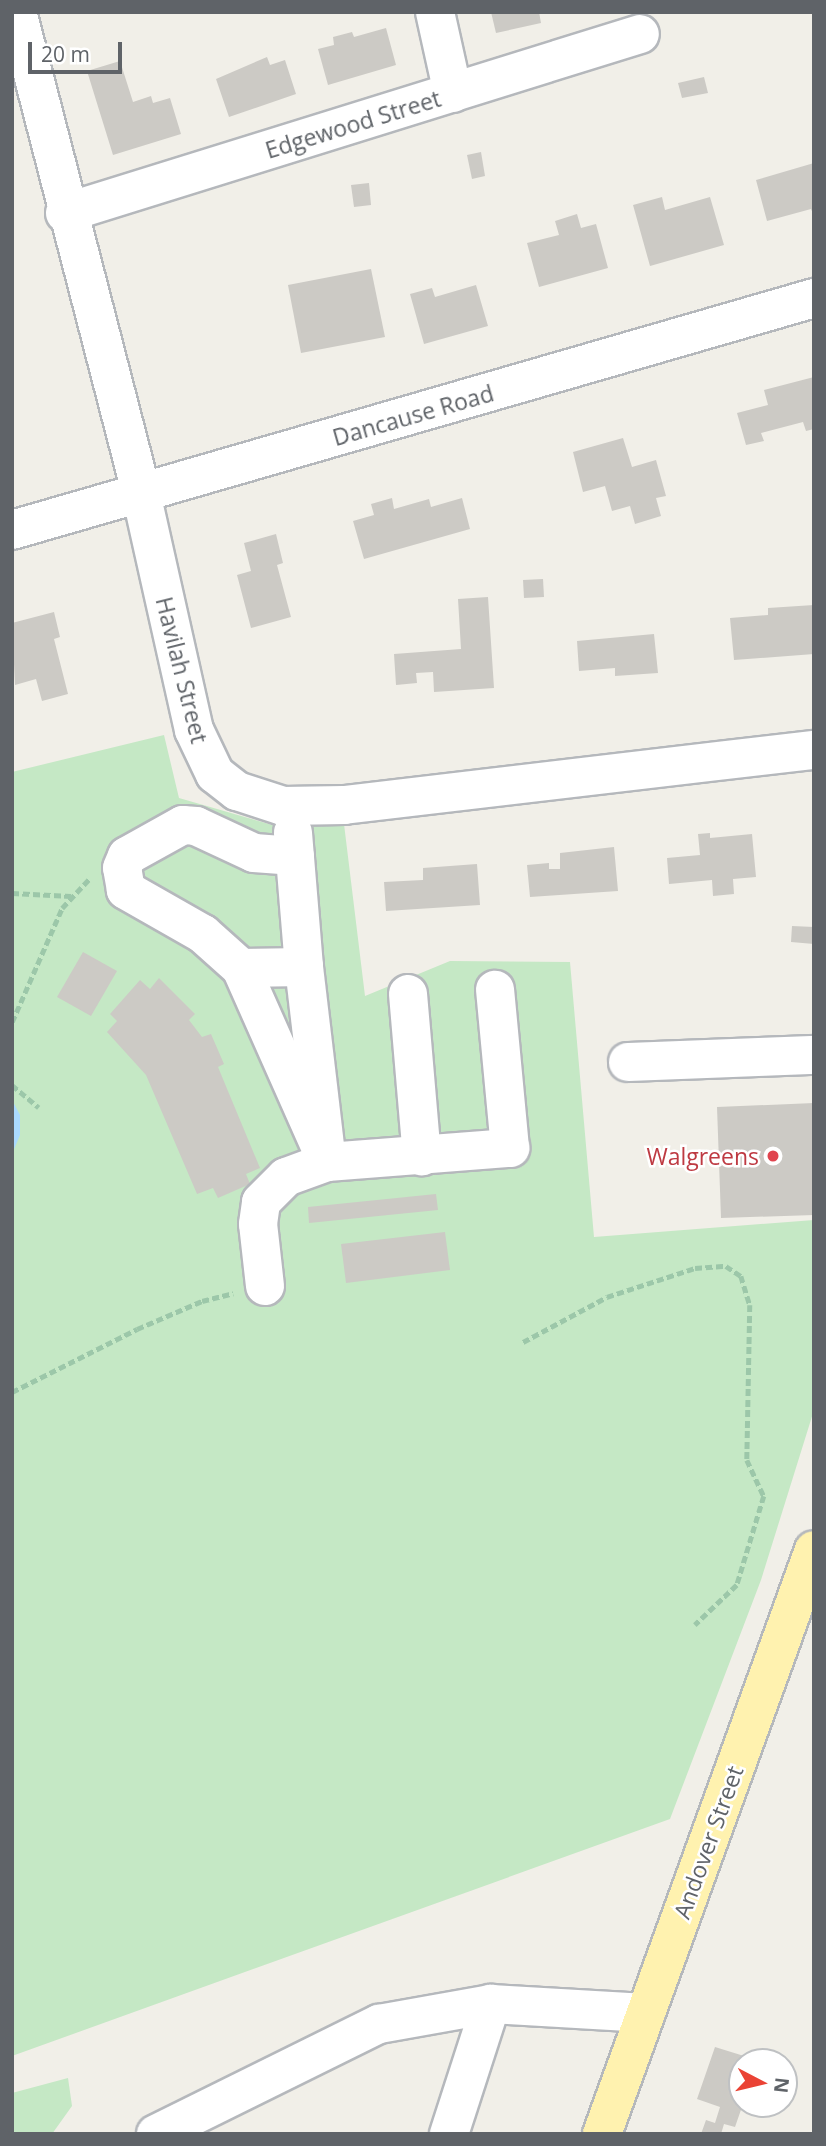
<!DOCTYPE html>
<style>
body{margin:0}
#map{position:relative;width:826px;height:2146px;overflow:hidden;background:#f1efe8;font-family:"Open Sans",sans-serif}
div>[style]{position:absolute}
.green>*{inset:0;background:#c5e8c5}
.water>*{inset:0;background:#aadaff}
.building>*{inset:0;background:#cccac5}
.path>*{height:4.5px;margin-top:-2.25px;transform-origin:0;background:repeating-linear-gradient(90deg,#9cc7a9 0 7px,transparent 0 10.5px)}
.roads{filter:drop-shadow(2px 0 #b5b8bc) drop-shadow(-2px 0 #b5b8bc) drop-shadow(0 2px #b5b8bc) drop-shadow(0 -2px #b5b8bc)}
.minor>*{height:38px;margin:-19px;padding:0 19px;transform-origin:19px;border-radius:19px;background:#fff}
.major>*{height:38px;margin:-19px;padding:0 19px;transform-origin:19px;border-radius:19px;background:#fff2af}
.dots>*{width:19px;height:19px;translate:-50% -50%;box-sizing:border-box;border:4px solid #fff;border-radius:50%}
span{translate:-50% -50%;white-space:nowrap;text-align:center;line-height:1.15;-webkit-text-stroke:5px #fff;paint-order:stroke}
.street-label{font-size:23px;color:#5f6368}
.health-label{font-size:23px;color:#be3a42}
.right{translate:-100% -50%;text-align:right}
.frame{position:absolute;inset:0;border:14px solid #5f6368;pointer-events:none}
.north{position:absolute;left:728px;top:2048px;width:70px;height:70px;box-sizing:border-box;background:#fff;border:2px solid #bfc1c3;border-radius:50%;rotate:97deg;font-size:19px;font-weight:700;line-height:28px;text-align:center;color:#5f6368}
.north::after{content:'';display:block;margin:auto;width:24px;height:32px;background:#ea4335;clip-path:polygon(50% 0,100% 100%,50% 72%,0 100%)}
.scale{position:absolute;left:28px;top:42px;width:94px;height:32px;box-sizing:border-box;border:4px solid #5f6368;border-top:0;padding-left:9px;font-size:21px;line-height:24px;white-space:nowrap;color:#5f6368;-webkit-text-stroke:5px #fff;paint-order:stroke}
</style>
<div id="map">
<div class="green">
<i style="clip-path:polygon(164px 735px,179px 798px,276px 826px,344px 824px,365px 996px,450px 961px,570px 962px,594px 1237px,814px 1220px,814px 1410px,761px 1580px,670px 1819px,12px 2056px,12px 772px)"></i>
<i style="clip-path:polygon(68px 2078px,72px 2106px,52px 2134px,12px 2134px,12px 2093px)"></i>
</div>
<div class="water">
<i style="clip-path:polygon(12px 1100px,20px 1115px,20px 1135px,12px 1154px)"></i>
</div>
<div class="building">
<i style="clip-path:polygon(491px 12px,539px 12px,541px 23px,496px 33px)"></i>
<i style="clip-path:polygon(386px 28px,396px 65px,328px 85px,318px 49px,334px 45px,333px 37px,352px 32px,354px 37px)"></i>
<i style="clip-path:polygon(267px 57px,270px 65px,285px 60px,296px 94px,229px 117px,216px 79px)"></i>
<i style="clip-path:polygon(120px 61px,133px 102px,151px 96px,153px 103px,170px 98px,181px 134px,113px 155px,87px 71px)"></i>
<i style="clip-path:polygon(704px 77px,708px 93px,682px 98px,678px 83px)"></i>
<i style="clip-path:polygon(481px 152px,485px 176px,472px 179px,467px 155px)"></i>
<i style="clip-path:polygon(814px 163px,814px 216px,811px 209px,767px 221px,756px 180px)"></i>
<i style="clip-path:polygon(369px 183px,371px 205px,354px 207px,351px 185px)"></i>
<i style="clip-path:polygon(662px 197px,665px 210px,710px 197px,724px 245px,650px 266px,633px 205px)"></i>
<i style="clip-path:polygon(577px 214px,581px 228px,596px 224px,608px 268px,539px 287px,527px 243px,559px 235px,555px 221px)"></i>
<i style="clip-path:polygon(371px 269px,385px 337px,301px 353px,288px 285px)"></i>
<i style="clip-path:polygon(476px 285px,488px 326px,424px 344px,410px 294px,432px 288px,435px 297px)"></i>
<i style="clip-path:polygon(814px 377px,814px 429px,806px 431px,803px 422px,761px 433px,764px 441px,746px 445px,737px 413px,768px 405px,764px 390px)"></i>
<i style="clip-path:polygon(623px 438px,632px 467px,656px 460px,666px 496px,656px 498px,661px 516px,635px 524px,630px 506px,612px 511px,605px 486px,583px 492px,573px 452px)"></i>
<i style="clip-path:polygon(392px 498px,394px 509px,429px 499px,431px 507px,462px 498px,470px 529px,364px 559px,353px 521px,374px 515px,371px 504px)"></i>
<i style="clip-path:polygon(276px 534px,283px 563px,277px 565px,291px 617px,251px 628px,237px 575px,251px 571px,244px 543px)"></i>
<i style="clip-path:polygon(543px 579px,544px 597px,524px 598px,523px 580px)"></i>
<i style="clip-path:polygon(488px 597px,494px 688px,434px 692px,433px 672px,416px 673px,417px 683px,396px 685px,394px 654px,461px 649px,458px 599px)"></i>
<i style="clip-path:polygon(814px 605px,814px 654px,734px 660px,730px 618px,768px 615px,768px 608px)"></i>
<i style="clip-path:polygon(54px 612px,60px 637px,54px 639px,68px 694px,42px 701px,36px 679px,15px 685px,12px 623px)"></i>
<i style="clip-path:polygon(654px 634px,658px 673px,615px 676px,615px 668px,579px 671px,577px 641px)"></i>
<i style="clip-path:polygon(710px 833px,710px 838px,752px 834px,756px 877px,733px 879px,734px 894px,713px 896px,712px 880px,669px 884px,667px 858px,700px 855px,698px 834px)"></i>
<i style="clip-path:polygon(614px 847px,618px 891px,530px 897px,527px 865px,549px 863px,549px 869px,560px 869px,560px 853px)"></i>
<i style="clip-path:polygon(477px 864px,480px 905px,386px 911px,384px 882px,423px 880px,423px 868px)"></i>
<i style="clip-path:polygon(792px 926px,814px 927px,814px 944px,791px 942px)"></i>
<i style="clip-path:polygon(83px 952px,117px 971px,91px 1016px,57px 997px)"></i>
<i style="clip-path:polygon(159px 978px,195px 1014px,189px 1020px,202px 1037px,211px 1034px,224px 1064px,218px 1067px,260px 1168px,246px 1174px,250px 1184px,218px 1198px,213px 1188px,197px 1194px,146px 1075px,107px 1032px,117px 1021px,110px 1014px,140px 980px,150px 989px)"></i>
<i style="clip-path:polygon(814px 1103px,814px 1215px,721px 1218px,717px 1107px)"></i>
<i style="clip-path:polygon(436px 1194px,438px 1210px,309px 1223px,308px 1207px)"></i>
<i style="clip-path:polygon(445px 1232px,450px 1270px,346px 1283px,341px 1244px)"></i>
<i style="clip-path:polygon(715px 2047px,744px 2056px,743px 2104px,735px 2127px,724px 2124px,721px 2134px,701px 2134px,706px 2120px,715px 2123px,720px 2107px,697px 2099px)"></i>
</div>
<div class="path">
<i style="left:12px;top:893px;width:59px;rotate:2.9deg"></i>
<i style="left:12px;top:1022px;width:124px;rotate:-66.3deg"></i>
<i style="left:62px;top:908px;width:41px;rotate:-47deg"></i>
<i style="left:12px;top:1085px;width:35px;rotate:40deg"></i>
<i style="left:523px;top:1342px;width:95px;rotate:-28.2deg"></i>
<i style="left:607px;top:1297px;width:93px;rotate:-18.2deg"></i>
<i style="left:695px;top:1268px;width:31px;rotate:-4deg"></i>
<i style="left:726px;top:1266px;width:18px;rotate:34deg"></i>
<i style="left:741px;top:1276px;width:30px;rotate:73deg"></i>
<i style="left:750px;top:1305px;width:155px;rotate:91.1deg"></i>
<i style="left:747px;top:1460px;width:40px;rotate:65deg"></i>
<i style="left:764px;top:1496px;width:93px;rotate:106.9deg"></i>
<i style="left:737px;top:1585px;width:58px;rotate:136.4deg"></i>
<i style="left:12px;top:1392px;width:140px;rotate:-26.7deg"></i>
<i style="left:137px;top:1329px;width:71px;rotate:-23.3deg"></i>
<i style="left:202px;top:1301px;width:32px;rotate:-14deg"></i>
</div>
<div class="roads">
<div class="minor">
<i style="left:17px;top:12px;width:497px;rotate:75.5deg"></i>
<i style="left:141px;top:493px;width:243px;rotate:77.4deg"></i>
<i style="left:194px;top:730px;width:49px;rotate:64.5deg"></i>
<i style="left:215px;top:774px;width:28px;rotate:38deg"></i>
<i style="left:237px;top:791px;width:48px;rotate:18.1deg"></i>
<i style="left:283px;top:806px;width:61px;rotate:-0.9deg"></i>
<i style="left:344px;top:805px;width:473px;rotate:-6.7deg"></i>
<i style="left:435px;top:12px;width:83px;rotate:77.5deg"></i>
<i style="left:65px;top:213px;width:602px;rotate:-17.29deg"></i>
<i style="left:12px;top:530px;width:835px;rotate:-16.13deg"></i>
<i style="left:304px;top:967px;width:196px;rotate:83.3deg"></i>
<i style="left:327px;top:1162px;width:184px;rotate:-4.4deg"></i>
<i style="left:510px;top:1148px;width:159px;rotate:-95.4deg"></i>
<i style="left:241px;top:968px;width:63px;rotate:-0.9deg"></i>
<i style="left:304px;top:967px;width:135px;rotate:-94.7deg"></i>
<i style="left:408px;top:994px;width:163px;rotate:85.1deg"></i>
<i style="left:628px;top:1062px;width:186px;rotate:-2.2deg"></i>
<i style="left:265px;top:1286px;width:62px;rotate:-96.4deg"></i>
<i style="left:258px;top:1224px;width:22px;rotate:-82deg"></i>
<i style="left:261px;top:1202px;width:35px;rotate:-45deg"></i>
<i style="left:286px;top:1177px;width:44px;rotate:-20.1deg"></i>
<i style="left:327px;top:1162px;width:212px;rotate:-113.9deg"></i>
<i style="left:241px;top:968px;width:51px;rotate:-138.2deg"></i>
<i style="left:203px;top:934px;width:89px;rotate:-150.3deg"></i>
<i style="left:126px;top:890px;width:22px;rotate:-100deg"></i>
<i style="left:122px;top:868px;width:13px;rotate:-67deg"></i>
<i style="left:127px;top:856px;width:64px;rotate:-29deg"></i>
<i style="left:183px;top:825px;width:13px;rotate:4deg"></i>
<i style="left:196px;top:826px;width:64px;rotate:25deg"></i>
<i style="left:254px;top:853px;width:41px;rotate:4.2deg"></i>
<i style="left:156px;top:2134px;width:249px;rotate:-26.3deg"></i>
<i style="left:379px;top:2024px;width:114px;rotate:-10.1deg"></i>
<i style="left:491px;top:2004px;width:155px;rotate:3.3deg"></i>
<i style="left:449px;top:2134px;width:137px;rotate:-72.1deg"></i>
</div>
<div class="major">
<i style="left:602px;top:2134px;width:621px;rotate:-70.05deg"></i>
</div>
</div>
<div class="dots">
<i style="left:773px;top:1156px;background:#e0444e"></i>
</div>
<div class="street-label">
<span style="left:353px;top:124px;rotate:-17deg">Edgewood Street</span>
<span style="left:413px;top:415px;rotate:-16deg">Dancause Road</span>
<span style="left:182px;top:670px;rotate:76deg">Havilah Street</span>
<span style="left:708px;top:1842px;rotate:-70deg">Andover Street</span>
</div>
<div class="health-label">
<span class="right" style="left:759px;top:1156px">Walgreens</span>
</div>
<div class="frame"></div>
<div class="north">N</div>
<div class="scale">20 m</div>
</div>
